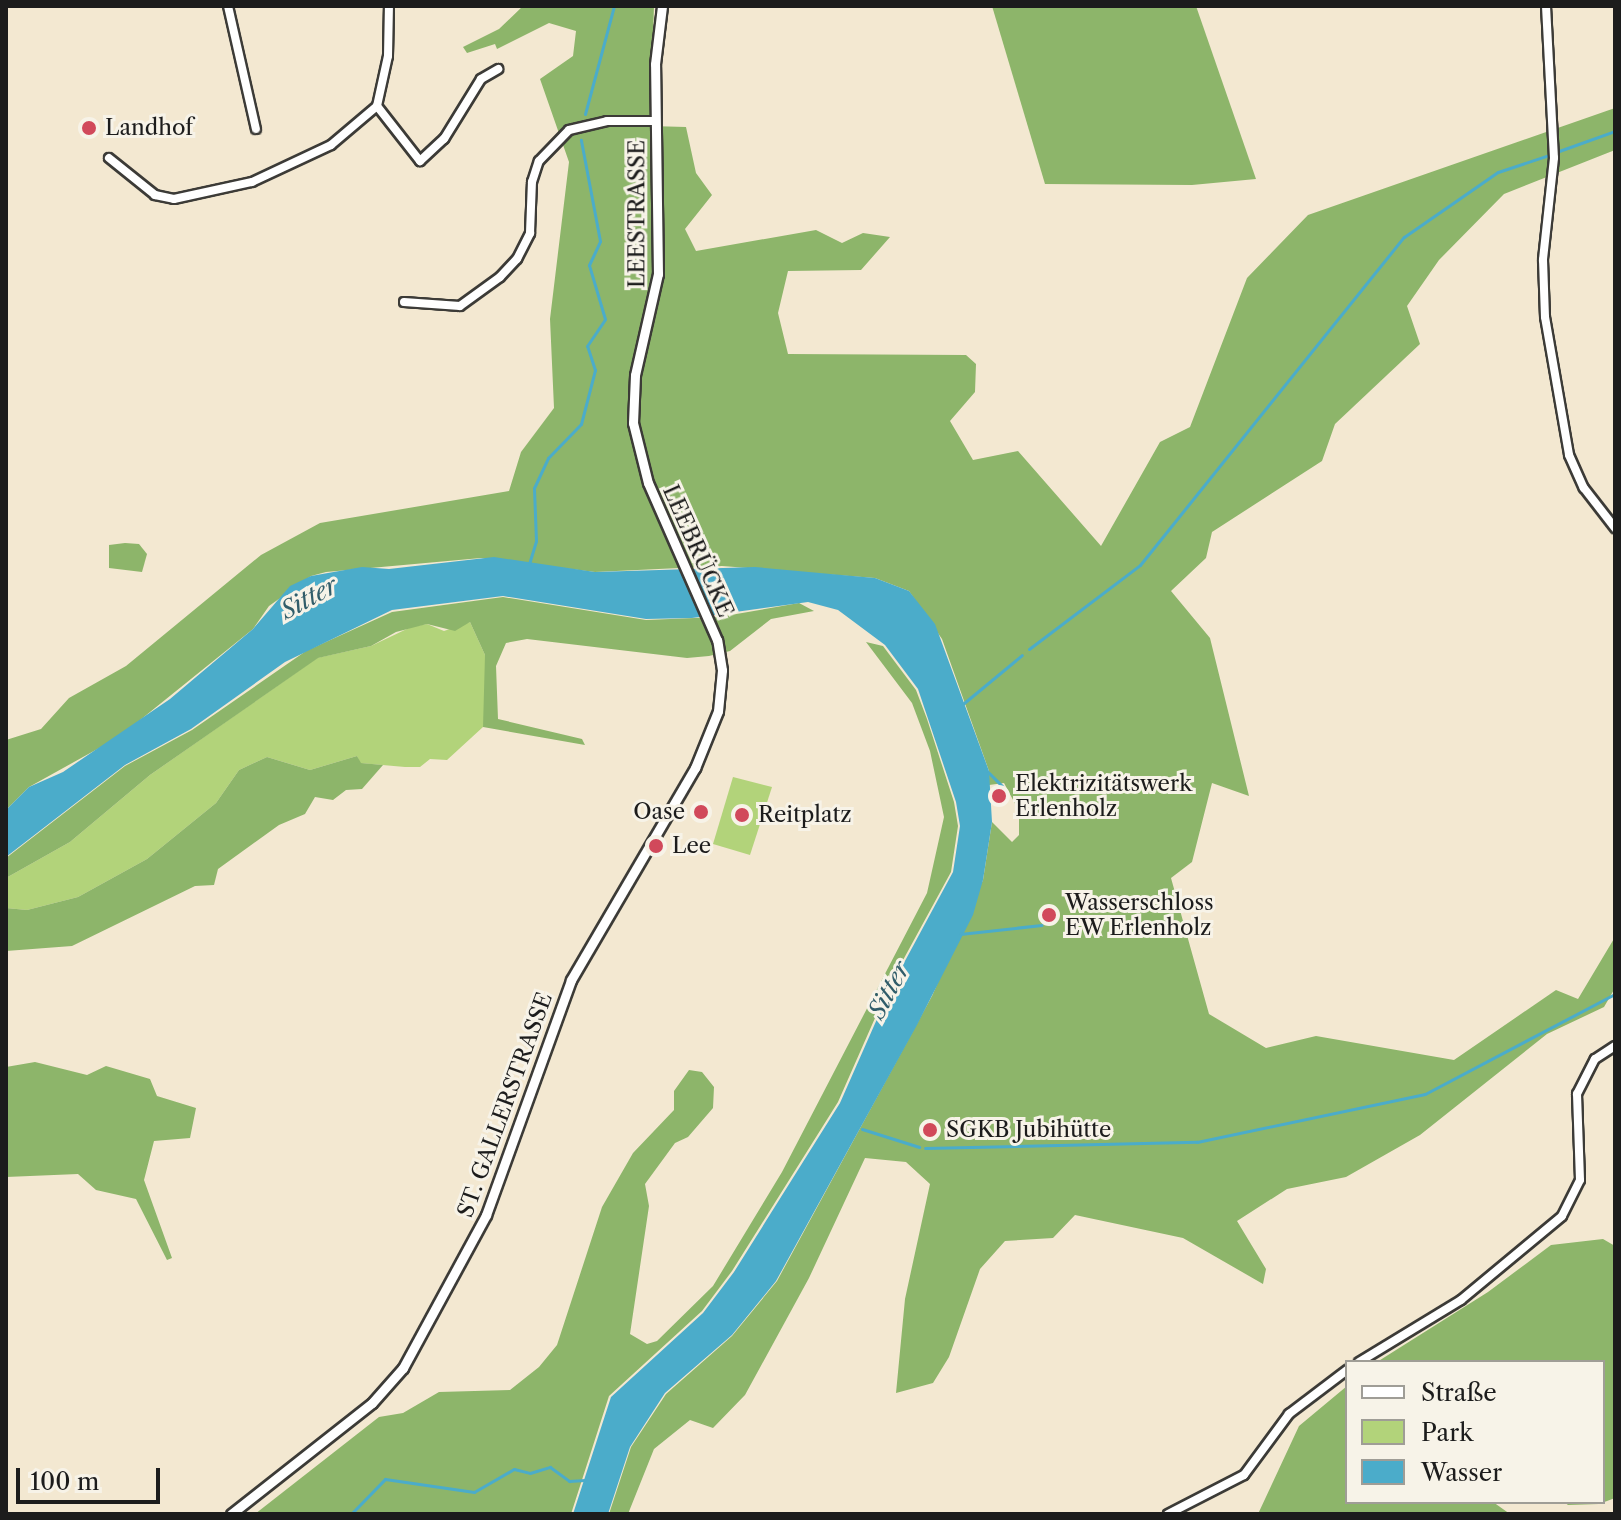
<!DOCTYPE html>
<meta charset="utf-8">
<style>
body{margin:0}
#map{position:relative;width:1621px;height:1520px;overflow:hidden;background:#f3e8d1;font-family:"Libre Caslon Text",serif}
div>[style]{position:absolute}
.green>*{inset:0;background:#b2d37a}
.forest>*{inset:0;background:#8db56a}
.water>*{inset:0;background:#4bacca}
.stream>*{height:3px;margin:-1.5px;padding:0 1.5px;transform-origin:1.5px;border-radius:1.5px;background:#4bacca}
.roads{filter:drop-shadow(2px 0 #3c3b37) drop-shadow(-2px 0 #3c3b37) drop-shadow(0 2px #3c3b37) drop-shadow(0 -2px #3c3b37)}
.minor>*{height:8px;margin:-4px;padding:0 4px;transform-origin:4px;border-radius:4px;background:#fff}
.tertiary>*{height:9px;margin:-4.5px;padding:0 4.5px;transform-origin:4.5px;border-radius:4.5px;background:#fff}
.dots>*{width:22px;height:22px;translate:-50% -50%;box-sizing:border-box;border:4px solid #f7f3e8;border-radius:50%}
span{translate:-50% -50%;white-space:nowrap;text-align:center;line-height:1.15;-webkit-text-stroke:6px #f7f3e8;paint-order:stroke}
.poi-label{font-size:22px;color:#1c1c1c}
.left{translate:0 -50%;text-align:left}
.right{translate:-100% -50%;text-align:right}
.street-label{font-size:22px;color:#1c1c1c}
.water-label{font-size:24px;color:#315d6a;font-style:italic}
.frame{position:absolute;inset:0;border:8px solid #1c1c1c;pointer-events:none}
.legend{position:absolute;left:1345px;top:1360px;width:260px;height:144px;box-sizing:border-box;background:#f7f3e8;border:2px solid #9f9d96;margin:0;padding:10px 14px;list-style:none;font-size:24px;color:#1c1c1c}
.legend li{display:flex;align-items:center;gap:16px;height:40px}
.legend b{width:40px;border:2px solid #9f9d96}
.scale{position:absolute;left:16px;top:1468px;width:144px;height:36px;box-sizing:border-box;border:4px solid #1c1c1c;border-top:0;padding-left:10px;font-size:24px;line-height:28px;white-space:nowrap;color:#1c1c1c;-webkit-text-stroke:6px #f7f3e8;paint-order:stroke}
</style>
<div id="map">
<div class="green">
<i style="clip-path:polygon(470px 622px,485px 655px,486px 717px,483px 727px,447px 760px,430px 759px,420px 767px,405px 767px,360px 763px,357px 756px,310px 770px,267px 757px,239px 770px,216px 803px,147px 859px,78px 897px,27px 910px,6px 908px,6px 878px,70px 842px,150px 775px,317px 658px,371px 646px,411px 627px,427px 624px,444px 631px)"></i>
<i style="clip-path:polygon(733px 777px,772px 787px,750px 855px,713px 844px)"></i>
</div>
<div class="forest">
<i style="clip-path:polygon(523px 6px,654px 6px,650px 126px,686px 127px,696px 173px,712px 195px,685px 229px,696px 251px,816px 230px,842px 243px,863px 233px,890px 237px,861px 270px,788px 271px,778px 313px,788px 354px,966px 355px,976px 364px,975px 392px,950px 421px,973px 460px,1018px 451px,1101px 546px,1160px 442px,1190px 427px,1247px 278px,1308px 215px,1615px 108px,1615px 150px,1504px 194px,1439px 260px,1407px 306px,1420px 344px,1335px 424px,1322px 461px,1212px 532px,1206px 558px,1171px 591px,1210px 638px,1249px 796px,1212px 783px,1192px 862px,1171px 878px,1209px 1014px,1266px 1048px,1316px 1036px,1454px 1060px,1556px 990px,1578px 999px,1615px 937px,1615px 988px,1604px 1007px,1547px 1034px,1420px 1135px,1346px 1177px,1287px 1189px,1237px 1221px,1266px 1269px,1263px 1284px,1183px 1238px,1075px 1215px,1053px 1238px,1005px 1241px,980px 1269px,949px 1357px,933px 1383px,896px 1393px,905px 1299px,930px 1184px,906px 1162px,865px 1158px,809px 1278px,745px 1395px,713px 1428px,690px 1420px,654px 1449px,628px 1514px,609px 1514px,631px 1447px,666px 1394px,732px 1336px,777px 1281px,932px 996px,983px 880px,992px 822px,1012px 842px,1019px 835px,1019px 811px,1004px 783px,989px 785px,989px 771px,942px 639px,909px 591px,875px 578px,722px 566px,595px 572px,481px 558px,326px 572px,311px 576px,269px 606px,253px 629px,119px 737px,29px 787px,6px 810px,6px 740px,41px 729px,69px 698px,126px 666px,261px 555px,320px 523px,509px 491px,521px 452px,554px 408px,550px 319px,569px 162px,540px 79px,573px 56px,576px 31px,549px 23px,497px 49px,495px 44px,467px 53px,463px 47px,499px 29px)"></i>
<i style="clip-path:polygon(992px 6px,1196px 6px,1256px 179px,1192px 185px,1045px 184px)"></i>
<i style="clip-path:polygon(125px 543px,139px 544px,147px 554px,142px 572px,109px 568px,109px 545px)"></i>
<i style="clip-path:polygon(503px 597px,646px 620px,719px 617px,799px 603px,814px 611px,771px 619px,730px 651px,709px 656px,687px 658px,527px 639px,506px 643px,496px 666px,498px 719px,582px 739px,585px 745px,483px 727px,485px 655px,470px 622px,455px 631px,427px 624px,396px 632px,371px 646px,318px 658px,150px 775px,70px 842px,6px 878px,6px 858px,125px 766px,192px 730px,306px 651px,392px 612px)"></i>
<i style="clip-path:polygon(866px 642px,883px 646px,916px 690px,927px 719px,954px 802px,958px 826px,951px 872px,890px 984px,838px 1102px,732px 1271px,702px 1311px,609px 1396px,571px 1514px,255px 1514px,379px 1417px,403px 1413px,439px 1392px,510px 1390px,539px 1367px,557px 1345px,602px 1207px,633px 1153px,674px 1110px,674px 1091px,689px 1070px,702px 1072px,714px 1087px,713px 1108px,688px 1137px,675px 1143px,645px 1184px,649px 1206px,630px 1334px,647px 1344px,657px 1341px,713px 1286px,782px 1172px,927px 893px,944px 817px,930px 751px,912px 703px)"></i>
<i style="clip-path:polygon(357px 756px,361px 763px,383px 765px,362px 789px,346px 790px,333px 800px,315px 797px,305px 814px,279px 825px,218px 869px,214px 885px,195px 886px,72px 946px,6px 951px,6px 908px,27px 910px,78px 897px,147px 859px,216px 803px,239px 770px,267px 757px,310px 770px)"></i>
<i style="clip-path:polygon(35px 1062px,87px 1075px,106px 1066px,150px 1079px,157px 1096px,196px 1108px,190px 1138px,154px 1141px,144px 1180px,172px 1258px,167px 1260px,136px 1199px,96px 1190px,78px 1174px,6px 1177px,6px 1067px)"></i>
<i style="clip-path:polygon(1603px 1239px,1615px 1246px,1615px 1498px,1599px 1504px,1568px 1505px,1564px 1502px,1603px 1502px,1603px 1362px,1377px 1362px,1488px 1292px,1551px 1245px)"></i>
<i style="clip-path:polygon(1347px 1386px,1347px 1502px,1493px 1502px,1510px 1514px,1258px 1514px,1299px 1426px)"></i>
</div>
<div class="water">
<i style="clip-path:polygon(494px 557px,595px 572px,755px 567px,875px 578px,909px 591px,935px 624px,989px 771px,992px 822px,983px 880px,973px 915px,917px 1025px,776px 1281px,732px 1335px,665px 1393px,630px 1447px,608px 1514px,573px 1514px,611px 1397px,703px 1313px,734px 1272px,840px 1103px,892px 985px,953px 872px,960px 826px,956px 802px,918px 689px,885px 645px,838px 610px,808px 602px,692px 618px,646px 619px,503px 596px,392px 610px,285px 662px,191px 729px,125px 765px,6px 857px,6px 810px,29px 787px,63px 772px,170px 699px,253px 629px,290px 586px,311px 576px,362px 567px,389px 569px)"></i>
</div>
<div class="stream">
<i style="left:585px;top:114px;width:112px;rotate:-75deg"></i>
<i style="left:1559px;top:151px;width:59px;rotate:-19.7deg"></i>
<i style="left:529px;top:564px;width:24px;rotate:-73deg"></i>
<i style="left:536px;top:541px;width:53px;rotate:-92.2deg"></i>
<i style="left:534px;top:488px;width:33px;rotate:-65deg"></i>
<i style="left:548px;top:458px;width:47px;rotate:-45.9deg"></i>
<i style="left:581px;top:424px;width:56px;rotate:-75.5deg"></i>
<i style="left:595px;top:370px;width:25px;rotate:-108deg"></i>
<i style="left:587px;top:346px;width:32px;rotate:-56deg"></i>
<i style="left:605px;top:319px;width:56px;rotate:-106.5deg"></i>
<i style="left:589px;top:265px;width:26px;rotate:-65deg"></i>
<i style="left:600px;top:241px;width:103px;rotate:-100.7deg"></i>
<i style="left:1029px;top:649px;width:139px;rotate:-37.1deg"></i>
<i style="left:1140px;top:565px;width:421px;rotate:-51.2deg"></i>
<i style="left:1404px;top:237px;width:114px;rotate:-34.7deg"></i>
<i style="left:1498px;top:172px;width:51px;rotate:-18.4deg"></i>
<i style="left:964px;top:703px;width:75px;rotate:-39.6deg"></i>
<i style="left:988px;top:772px;width:20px;rotate:45deg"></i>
<i style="left:960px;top:934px;width:82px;rotate:-6.3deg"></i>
<i style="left:862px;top:1129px;width:60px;rotate:17.5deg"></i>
<i style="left:925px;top:1148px;width:272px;rotate:-1.3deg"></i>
<i style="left:1197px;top:1142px;width:233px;rotate:-11.9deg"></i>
<i style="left:1425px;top:1094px;width:215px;rotate:-27.8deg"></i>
<i style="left:351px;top:1514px;width:49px;rotate:-45.8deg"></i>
<i style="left:385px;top:1479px;width:90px;rotate:8.3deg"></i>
<i style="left:474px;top:1492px;width:46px;rotate:-29.9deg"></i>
<i style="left:514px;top:1469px;width:16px;rotate:14deg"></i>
<i style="left:530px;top:1473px;width:21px;rotate:-17deg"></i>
<i style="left:550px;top:1467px;width:24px;rotate:36deg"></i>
<i style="left:569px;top:1481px;width:16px;rotate:-4deg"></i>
</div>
<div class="roads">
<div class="minor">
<i style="left:228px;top:6px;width:126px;rotate:77.2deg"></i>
<i style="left:1546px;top:6px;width:152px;rotate:87deg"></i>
<i style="left:1554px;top:158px;width:103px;rotate:96.2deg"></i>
<i style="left:1543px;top:260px;width:57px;rotate:88deg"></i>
<i style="left:1545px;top:317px;width:140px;rotate:80.1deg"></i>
<i style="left:1569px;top:455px;width:36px;rotate:66deg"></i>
<i style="left:1584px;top:488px;width:51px;rotate:52.2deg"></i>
<i style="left:377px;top:106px;width:70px;rotate:52deg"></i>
<i style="left:420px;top:161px;width:33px;rotate:-43deg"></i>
<i style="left:444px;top:139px;width:70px;rotate:-58.3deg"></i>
<i style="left:481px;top:79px;width:20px;rotate:-30deg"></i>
<i style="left:109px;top:158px;width:59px;rotate:38.8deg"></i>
<i style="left:155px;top:195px;width:19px;rotate:12deg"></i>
<i style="left:174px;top:199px;width:80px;rotate:-12.3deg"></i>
<i style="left:252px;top:182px;width:87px;rotate:-25.1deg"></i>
<i style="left:331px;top:145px;width:60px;rotate:-40.3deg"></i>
<i style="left:377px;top:106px;width:51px;rotate:-77.6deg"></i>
<i style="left:388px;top:56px;width:50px;rotate:-88.9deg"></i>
<i style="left:404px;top:302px;width:56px;rotate:4.1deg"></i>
<i style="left:460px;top:306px;width:49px;rotate:-35.9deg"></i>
<i style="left:500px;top:277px;width:25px;rotate:-47deg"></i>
<i style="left:517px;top:259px;width:29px;rotate:-63deg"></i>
<i style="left:530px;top:233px;width:51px;rotate:-87.8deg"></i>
<i style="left:532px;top:182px;width:22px;rotate:-72deg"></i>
<i style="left:539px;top:161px;width:43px;rotate:-45.9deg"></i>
<i style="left:569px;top:130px;width:39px;rotate:-13deg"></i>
<i style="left:607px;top:121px;width:48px"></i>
<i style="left:1359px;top:1362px;width:119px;rotate:-31.3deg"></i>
<i style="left:1461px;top:1300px;width:131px;rotate:-39.7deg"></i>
<i style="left:1562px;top:1216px;width:40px;rotate:-63.4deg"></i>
<i style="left:1580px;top:1180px;width:86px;rotate:-92deg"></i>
<i style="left:1577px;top:1094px;width:39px;rotate:-63deg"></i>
<i style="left:1595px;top:1059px;width:24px;rotate:-33deg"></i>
<i style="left:1168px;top:1514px;width:85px;rotate:-27.2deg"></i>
<i style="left:1244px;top:1475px;width:76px;rotate:-53.6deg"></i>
<i style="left:1289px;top:1414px;width:73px;rotate:-37.2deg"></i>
</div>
<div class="tertiary">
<i style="left:231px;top:1514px;width:179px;rotate:-38.2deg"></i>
<i style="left:372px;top:1403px;width:47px;rotate:-48.5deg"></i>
<i style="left:403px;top:1368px;width:174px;rotate:-61.5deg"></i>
<i style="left:486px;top:1215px;width:250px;rotate:-70.1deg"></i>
<i style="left:571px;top:980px;width:246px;rotate:-59.7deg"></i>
<i style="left:695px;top:768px;width:61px;rotate:-68deg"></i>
<i style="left:718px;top:711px;width:41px;rotate:-84.4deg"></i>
<i style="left:722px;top:670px;width:30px;rotate:-99deg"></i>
<i style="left:717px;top:640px;width:171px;rotate:-113.7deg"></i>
<i style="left:648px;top:483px;width:62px;rotate:-104deg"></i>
<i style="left:633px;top:423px;width:48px;rotate:-87.6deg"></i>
<i style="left:635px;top:375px;width:104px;rotate:-77.2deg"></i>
<i style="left:658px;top:274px;width:210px;rotate:-90.8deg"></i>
<i style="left:655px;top:64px;width:58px;rotate:-83.1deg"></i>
</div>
</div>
<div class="dots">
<i style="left:89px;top:128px;background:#d1495b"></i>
<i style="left:999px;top:796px;background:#d1495b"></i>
<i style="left:701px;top:812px;background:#d1495b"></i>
<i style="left:742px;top:815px;background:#d1495b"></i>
<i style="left:656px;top:846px;background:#d1495b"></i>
<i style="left:1049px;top:915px;background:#d1495b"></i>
<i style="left:930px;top:1130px;background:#d1495b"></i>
</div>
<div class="poi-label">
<span class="left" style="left:105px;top:128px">Landhof</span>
<span class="left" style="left:1015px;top:796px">Elektrizitätswerk<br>Erlenholz</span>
<span class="right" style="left:685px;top:812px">Oase</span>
<span class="left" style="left:758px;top:815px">Reitplatz</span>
<span class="left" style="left:672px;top:846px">Lee</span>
<span class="left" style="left:1065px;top:915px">Wasserschloss<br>EW Erlenholz</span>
<span class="left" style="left:946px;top:1130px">SGKB Jubihütte</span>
</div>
<div class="street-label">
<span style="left:637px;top:214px;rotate:-90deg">LEESTRASSE</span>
<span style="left:698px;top:551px;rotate:66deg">LEEBRÜCKE</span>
<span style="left:505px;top:1105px;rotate:-70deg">ST. GALLERSTRASSE</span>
</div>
<div class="water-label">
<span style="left:309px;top:598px;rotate:-29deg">Sitter</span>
<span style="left:889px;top:990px;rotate:-62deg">Sitter</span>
</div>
<div class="frame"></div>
<ul class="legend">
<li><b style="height:10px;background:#fff"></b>Straße</li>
<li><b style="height:22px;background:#b2d37a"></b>Park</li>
<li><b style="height:22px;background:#4bacca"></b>Wasser</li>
</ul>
<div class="scale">100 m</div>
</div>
